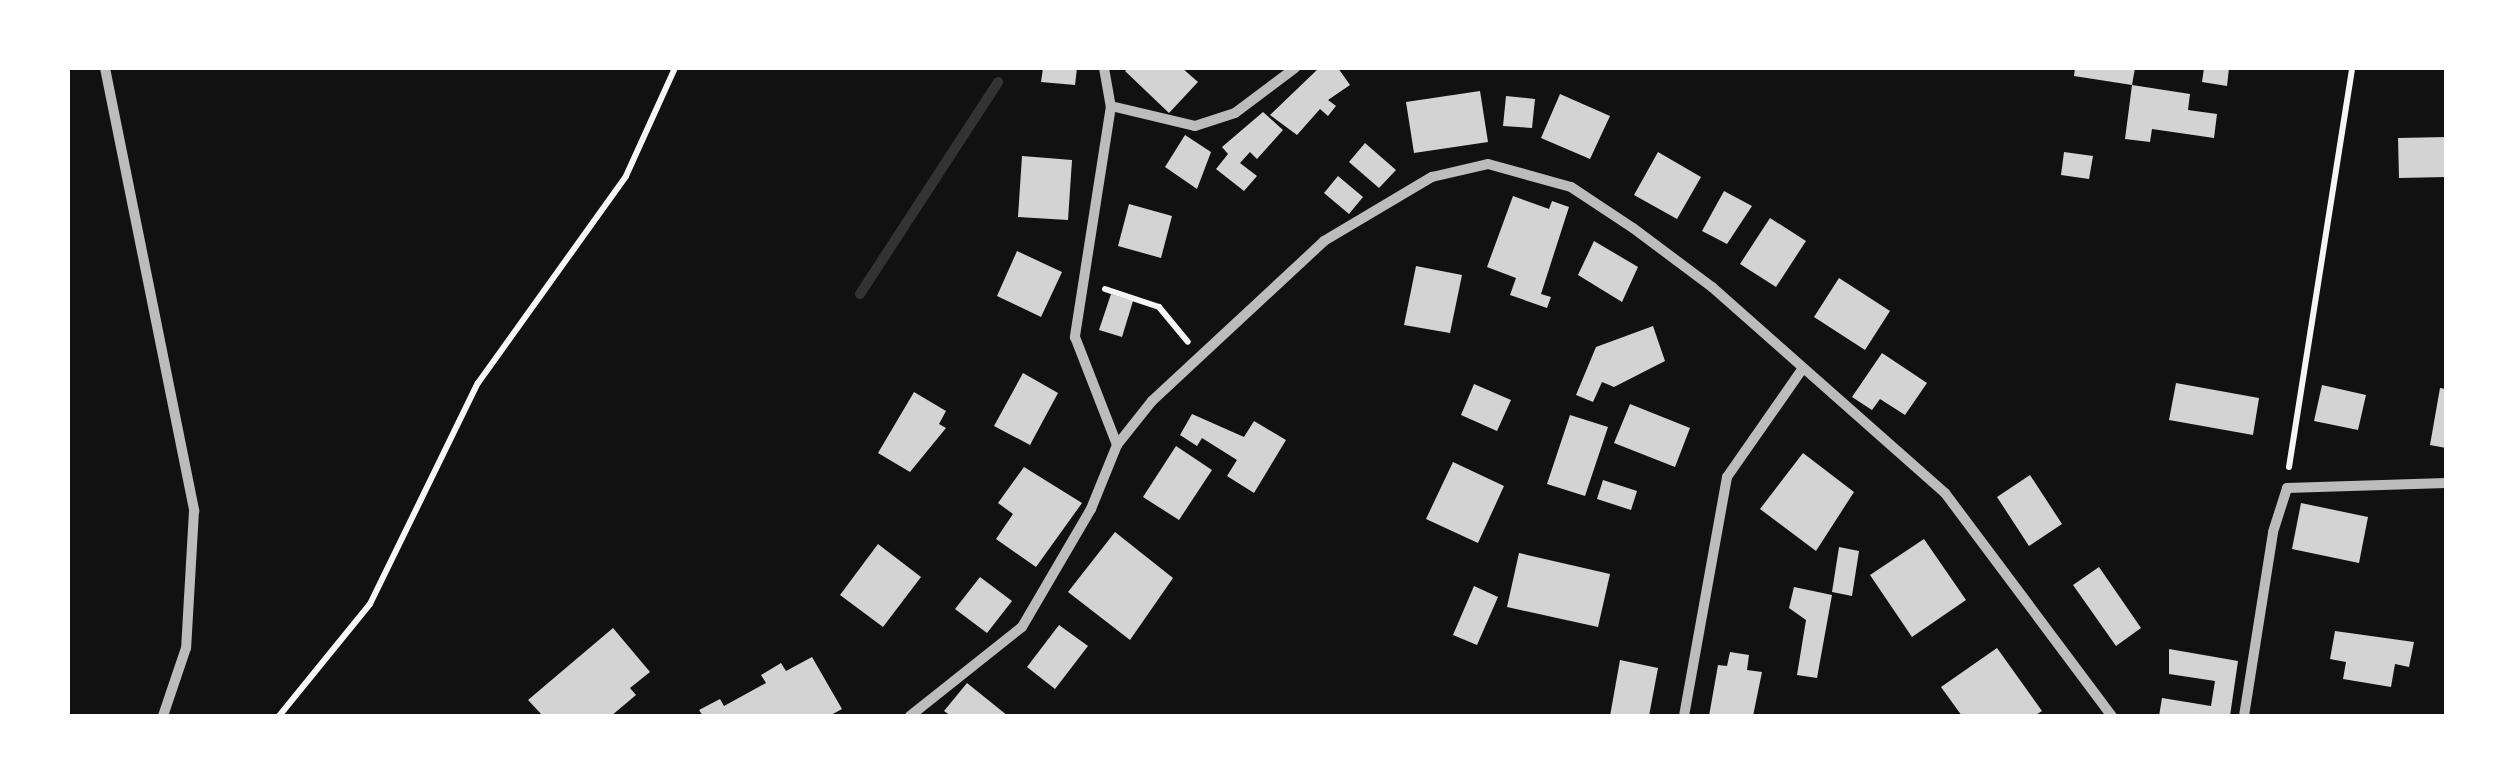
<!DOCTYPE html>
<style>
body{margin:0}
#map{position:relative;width:2514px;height:784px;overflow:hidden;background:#111;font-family:"Asap Condensed",sans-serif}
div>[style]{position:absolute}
.stream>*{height:10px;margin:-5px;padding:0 5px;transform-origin:5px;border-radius:5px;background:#333}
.building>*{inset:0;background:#d3d3d3}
.path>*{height:6px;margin:-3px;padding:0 3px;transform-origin:3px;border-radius:3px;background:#f5f5f5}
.minor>*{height:10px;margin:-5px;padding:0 5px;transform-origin:5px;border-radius:5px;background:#bcbcbc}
span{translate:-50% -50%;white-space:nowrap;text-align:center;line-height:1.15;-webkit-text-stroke:8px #fff;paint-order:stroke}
.frame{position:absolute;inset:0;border:70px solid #fff;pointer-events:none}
</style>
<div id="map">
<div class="stream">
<i style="left:860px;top:294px;width:253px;rotate:-56.9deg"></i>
</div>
<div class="building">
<i style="clip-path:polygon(1043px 68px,1077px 68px,1075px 85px,1041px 82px)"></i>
<i style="clip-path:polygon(1129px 68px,1182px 68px,1198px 82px,1169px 113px,1125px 71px)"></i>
<i style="clip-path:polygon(1319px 68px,1338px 68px,1350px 85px,1328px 100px,1336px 106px,1328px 116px,1320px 109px,1297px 135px,1270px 115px)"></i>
<i style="clip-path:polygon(2075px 68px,2135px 68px,2132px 85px,2074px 76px)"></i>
<i style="clip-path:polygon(2204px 68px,2229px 68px,2227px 86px,2202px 82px)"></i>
<i style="clip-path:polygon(2132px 85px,2190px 94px,2188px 110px,2217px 114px,2214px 138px,2152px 129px,2150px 142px,2125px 139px)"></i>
<i style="clip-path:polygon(1480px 91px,1488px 142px,1414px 153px,1406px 102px)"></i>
<i style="clip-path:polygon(1560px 94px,1610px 116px,1590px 159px,1541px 138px)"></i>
<i style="clip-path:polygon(1506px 96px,1535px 99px,1532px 128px,1503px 126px)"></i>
<i style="clip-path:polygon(1263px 112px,1283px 130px,1257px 159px,1250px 152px,1240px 163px,1257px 176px,1244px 191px,1216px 169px,1228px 154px,1222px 147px)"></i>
<i style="clip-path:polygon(1185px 135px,1211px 152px,1197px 189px,1165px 167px)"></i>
<i style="clip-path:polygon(2446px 137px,2446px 177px,2399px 178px,2398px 138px)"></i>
<i style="clip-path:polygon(1365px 143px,1396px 170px,1379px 188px,1349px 162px)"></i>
<i style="clip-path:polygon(1658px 152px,1701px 177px,1677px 219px,1634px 195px)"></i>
<i style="clip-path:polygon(2064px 152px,2093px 156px,2089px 179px,2061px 175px)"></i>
<i style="clip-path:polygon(1022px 156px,1072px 160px,1068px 220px,1018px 217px)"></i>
<i style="clip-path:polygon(1338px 176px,1363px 197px,1349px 214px,1324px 193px)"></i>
<i style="clip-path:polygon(1724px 191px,1752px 206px,1727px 244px,1702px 231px)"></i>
<i style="clip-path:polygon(1513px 196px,1549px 209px,1552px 201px,1569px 207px,1541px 294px,1551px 297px,1547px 308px,1510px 295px,1516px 278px,1487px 267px)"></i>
<i style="clip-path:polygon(1129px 204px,1172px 216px,1161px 258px,1118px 246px)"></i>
<i style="clip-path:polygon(1770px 218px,1806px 241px,1776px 287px,1740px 264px)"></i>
<i style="clip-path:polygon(1594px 241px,1638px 267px,1622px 302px,1578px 275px)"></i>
<i style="clip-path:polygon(1017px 251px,1062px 272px,1041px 317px,997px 296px)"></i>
<i style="clip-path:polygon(1416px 266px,1462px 275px,1450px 333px,1404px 325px)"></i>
<i style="clip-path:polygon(1839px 278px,1890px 311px,1865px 350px,1814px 317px)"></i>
<i style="clip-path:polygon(1111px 294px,1133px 301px,1122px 337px,1099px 330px)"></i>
<i style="clip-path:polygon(1653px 326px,1665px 361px,1614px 387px,1602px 382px,1593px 402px,1576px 395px,1596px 347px)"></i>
<i style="clip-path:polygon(1882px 353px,1927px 383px,1905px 415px,1880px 399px,1872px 410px,1852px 397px)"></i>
<i style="clip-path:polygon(1023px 373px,1058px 393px,1030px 445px,994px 426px)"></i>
<i style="clip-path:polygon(2176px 383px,2259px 398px,2253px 435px,2169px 420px)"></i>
<i style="clip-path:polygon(1474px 384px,1511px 400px,1497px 431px,1461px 415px)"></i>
<i style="clip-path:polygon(2322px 385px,2366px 395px,2358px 430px,2314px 421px)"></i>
<i style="clip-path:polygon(2440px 388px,2446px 389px,2446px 448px,2430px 445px)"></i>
<i style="clip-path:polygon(914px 392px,946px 411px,939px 424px,946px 428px,910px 472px,878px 453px)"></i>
<i style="clip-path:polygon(1630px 404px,1690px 428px,1675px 467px,1614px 443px)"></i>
<i style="clip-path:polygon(1192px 414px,1244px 437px,1254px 421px,1286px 440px,1254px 493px,1227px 476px,1237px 460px,1202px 438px,1197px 446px,1180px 435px)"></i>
<i style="clip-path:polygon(1570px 415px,1608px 427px,1585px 496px,1547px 484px)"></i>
<i style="clip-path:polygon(1176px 446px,1212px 470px,1179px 520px,1143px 497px)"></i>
<i style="clip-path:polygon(1803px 453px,1854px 492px,1816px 551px,1760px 509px)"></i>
<i style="clip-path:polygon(1453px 462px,1504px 486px,1478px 543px,1426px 519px)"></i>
<i style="clip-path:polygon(1024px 467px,1082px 503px,1036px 567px,996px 539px,1013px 514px,998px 503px)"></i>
<i style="clip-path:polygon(2030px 475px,2062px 524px,2029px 546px,1997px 497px)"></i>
<i style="clip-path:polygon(1603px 480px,1637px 491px,1631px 510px,1597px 499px)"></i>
<i style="clip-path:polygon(2301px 503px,2368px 517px,2359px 563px,2292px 549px)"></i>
<i style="clip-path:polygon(1115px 532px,1173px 578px,1130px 640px,1068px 592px)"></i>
<i style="clip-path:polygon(1924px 539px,1966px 600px,1912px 637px,1870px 575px)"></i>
<i style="clip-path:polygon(878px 544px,921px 577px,883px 627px,840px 595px)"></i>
<i style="clip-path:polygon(1839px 547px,1859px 551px,1852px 596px,1832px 592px)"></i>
<i style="clip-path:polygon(1519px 553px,1610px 574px,1598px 627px,1507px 607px)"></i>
<i style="clip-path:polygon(2099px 567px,2141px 628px,2116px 646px,2073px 585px)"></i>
<i style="clip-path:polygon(980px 577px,1012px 601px,987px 633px,955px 609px)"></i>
<i style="clip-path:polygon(1474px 586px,1498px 597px,1477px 645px,1453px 635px)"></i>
<i style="clip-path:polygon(1794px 587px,1832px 595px,1817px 678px,1797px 675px,1806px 620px,1789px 608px)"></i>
<i style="clip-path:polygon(1059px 625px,1088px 646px,1055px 689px,1027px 667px)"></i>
<i style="clip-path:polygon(613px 628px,650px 672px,630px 688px,636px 695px,611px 716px,543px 716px,528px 700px)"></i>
<i style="clip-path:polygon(2335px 631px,2414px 642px,2409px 667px,2395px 664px,2391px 687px,2343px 679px,2346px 662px,2330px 659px)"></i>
<i style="clip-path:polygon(1997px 648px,2042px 711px,2034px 716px,1962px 716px,1941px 687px)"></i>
<i style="clip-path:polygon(2169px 649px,2238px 661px,2230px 716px,2159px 716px,2162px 698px,2211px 706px,2215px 681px,2169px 674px)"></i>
<i style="clip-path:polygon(1730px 652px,1749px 655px,1747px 670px,1762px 672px,1753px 716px,1709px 716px,1718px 665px,1727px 666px)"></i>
<i style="clip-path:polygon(812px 657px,842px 709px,829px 716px,703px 716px,699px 710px,720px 699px,724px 706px,766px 683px,761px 675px,781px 663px,786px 671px)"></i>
<i style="clip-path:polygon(1620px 660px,1658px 668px,1649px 716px,1610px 716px)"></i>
<i style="clip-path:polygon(967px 683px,1008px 716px,951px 716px,944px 711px)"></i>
</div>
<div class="path">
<i style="left:1105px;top:289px;width:57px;rotate:18.4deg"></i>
<i style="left:1159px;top:307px;width:45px;rotate:50.4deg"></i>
<i style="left:2289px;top:467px;width:404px;rotate:-81deg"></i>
<i style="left:279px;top:716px;width:144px;rotate:-50.9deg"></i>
<i style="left:370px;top:604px;width:246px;rotate:-64deg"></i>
<i style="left:478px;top:383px;width:254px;rotate:-54.4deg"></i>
<i style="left:626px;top:176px;width:119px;rotate:-65.6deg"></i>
</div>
<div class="minor">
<i style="left:105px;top:68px;width:452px;rotate:78.6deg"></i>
<i style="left:194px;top:511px;width:137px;rotate:93.3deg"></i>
<i style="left:186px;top:648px;width:72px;rotate:108.7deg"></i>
<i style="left:1104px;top:68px;width:39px;rotate:80deg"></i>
<i style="left:1111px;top:106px;width:234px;rotate:98.9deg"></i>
<i style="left:1075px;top:337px;width:116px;rotate:68.7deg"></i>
<i style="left:1111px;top:106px;width:86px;rotate:13.4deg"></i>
<i style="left:1195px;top:126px;width:42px;rotate:-18deg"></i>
<i style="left:1235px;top:113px;width:75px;rotate:-36.9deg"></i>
<i style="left:910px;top:716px;width:143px;rotate:-38.5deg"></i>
<i style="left:1022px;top:627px;width:137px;rotate:-59.7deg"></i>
<i style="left:1091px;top:509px;width:69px;rotate:-67.9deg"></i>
<i style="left:1117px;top:445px;width:56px;rotate:-51.5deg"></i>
<i style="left:1152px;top:401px;width:235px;rotate:-42.9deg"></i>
<i style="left:1324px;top:241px;width:126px;rotate:-30.7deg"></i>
<i style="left:1432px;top:177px;width:57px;rotate:-13.1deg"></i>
<i style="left:1488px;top:164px;width:86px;rotate:15.5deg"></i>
<i style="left:1571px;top:187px;width:74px;rotate:33.5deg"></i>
<i style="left:1633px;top:228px;width:99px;rotate:36.8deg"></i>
<i style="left:1712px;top:287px;width:311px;rotate:41.5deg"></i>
<i style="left:1945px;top:493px;width:279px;rotate:53.2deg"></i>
<i style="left:1684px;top:716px;width:243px;rotate:-79.8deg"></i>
<i style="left:1727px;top:477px;width:129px;rotate:-55.1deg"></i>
<i style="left:2244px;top:716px;width:186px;rotate:-81deg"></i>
<i style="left:2273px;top:532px;width:46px;rotate:-72.3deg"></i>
<i style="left:2287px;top:488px;width:159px;rotate:-1.8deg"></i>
</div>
<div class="frame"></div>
</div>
